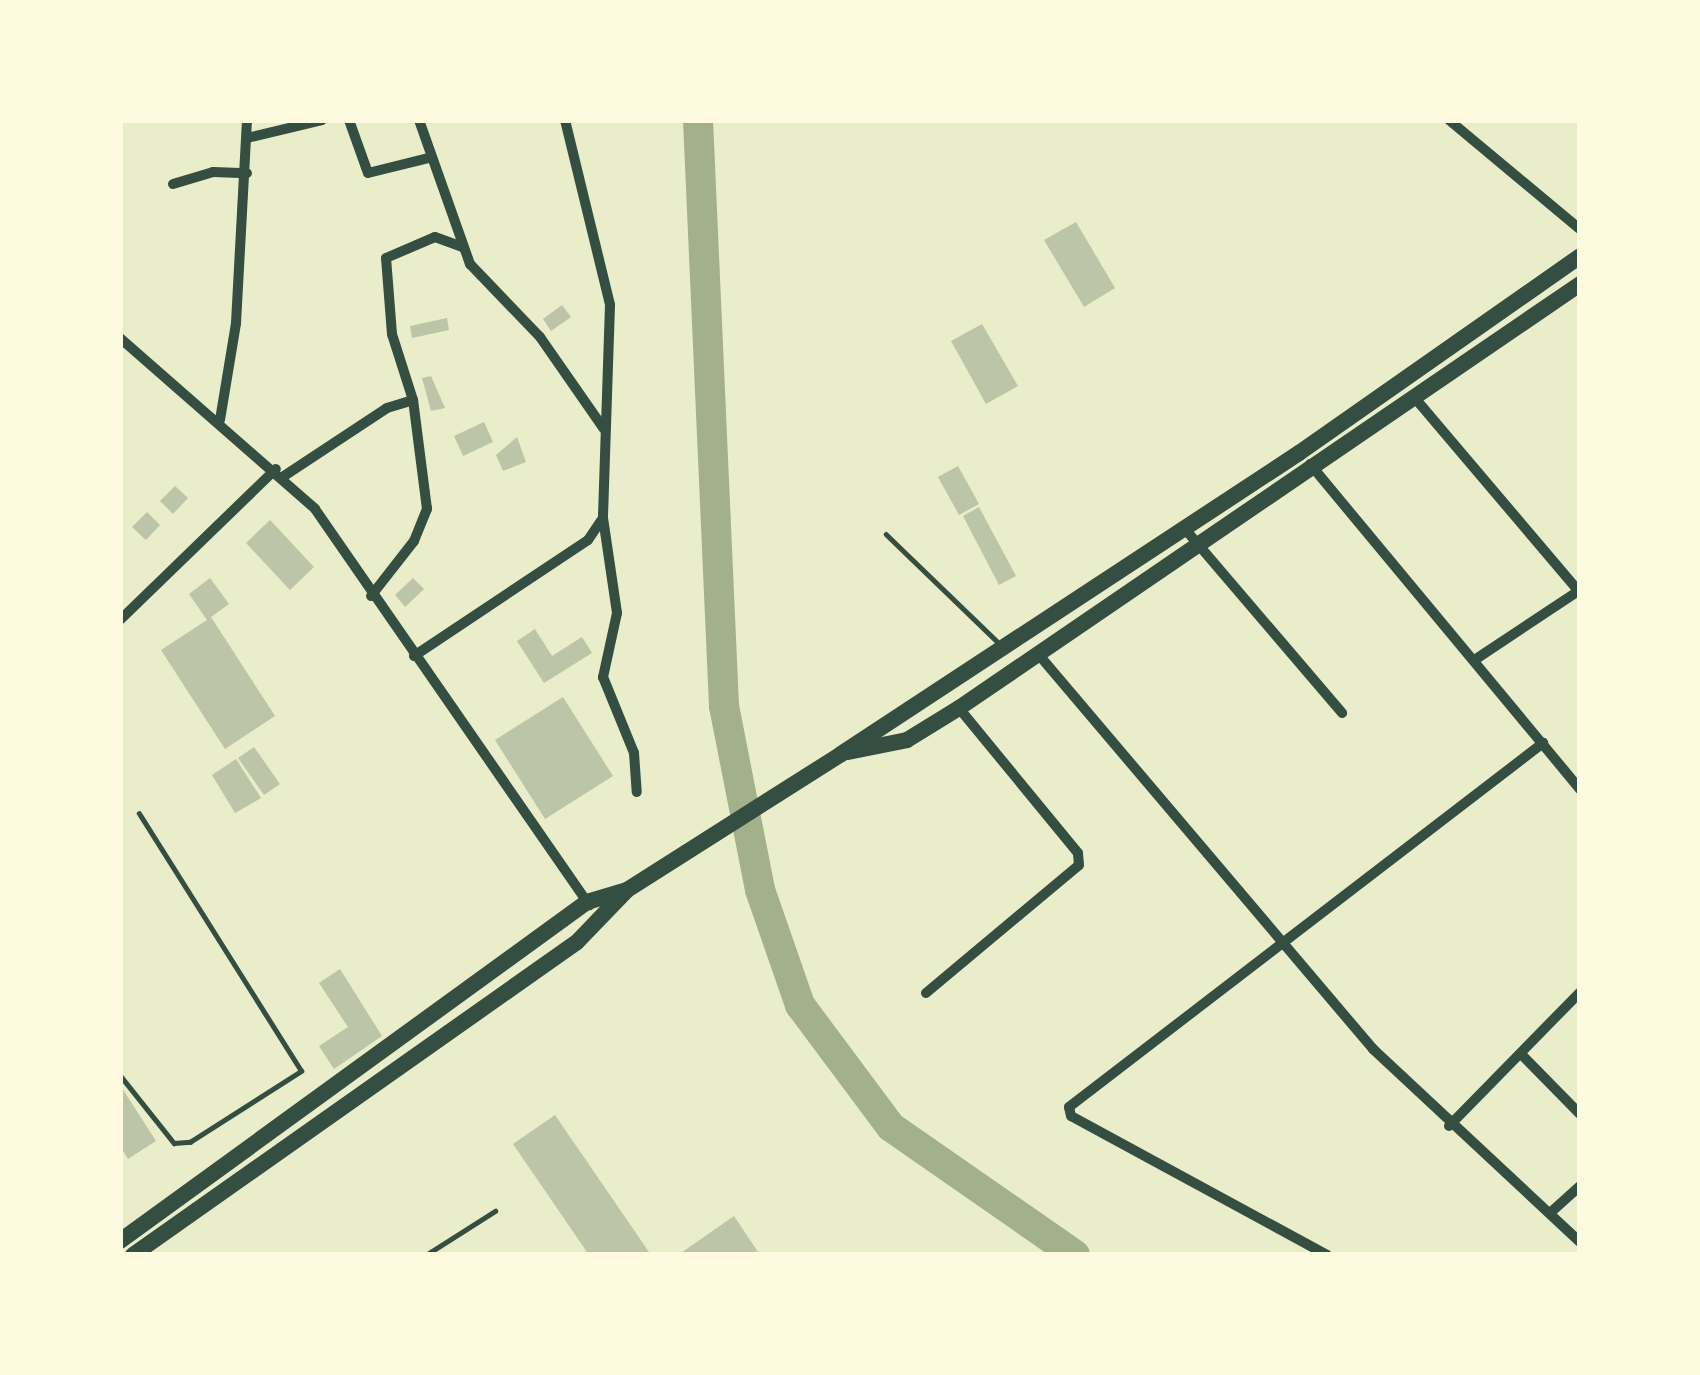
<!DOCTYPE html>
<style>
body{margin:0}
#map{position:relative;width:1700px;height:1375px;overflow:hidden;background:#e9edc9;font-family:Inter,sans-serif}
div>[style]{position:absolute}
.river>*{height:30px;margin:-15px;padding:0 15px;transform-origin:15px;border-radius:15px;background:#a3b18a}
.building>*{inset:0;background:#bcc5a7}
.service>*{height:4.5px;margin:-2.25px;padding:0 2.25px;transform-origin:2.25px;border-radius:2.25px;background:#344e41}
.minor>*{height:10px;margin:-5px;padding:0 5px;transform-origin:5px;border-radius:5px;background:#344e41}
.primary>*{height:16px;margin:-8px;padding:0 8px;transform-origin:8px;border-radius:8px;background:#344e41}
span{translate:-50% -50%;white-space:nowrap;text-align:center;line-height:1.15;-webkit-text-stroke:9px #fefae0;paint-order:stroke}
.frame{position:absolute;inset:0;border:123px solid #fefae0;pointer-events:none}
</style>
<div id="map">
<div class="river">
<i style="left:698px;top:120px;width:587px;rotate:87.46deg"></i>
<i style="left:724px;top:706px;width:187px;rotate:78.9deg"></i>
<i style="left:760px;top:890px;width:122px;rotate:70.8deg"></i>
<i style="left:800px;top:1005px;width:152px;rotate:53.3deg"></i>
<i style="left:891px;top:1127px;width:224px;rotate:34.8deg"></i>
</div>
<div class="building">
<i style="clip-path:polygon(1076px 222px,1115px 288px,1084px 307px,1044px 240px)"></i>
<i style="clip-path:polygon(562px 305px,571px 317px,551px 331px,543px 319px)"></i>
<i style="clip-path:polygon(447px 318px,449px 330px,412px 338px,410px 326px)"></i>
<i style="clip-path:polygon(982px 324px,1018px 386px,986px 404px,951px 341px)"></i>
<i style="clip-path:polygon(431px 376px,445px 408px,431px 411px,422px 378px)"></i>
<i style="clip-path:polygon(484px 422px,493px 442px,463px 456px,454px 436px)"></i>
<i style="clip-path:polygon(517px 437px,526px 462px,503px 471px,496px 455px)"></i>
<i style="clip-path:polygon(958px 466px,979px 504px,959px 515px,938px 477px)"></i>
<i style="clip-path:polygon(175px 486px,188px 498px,173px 514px,160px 501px)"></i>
<i style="clip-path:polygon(979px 507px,1016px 576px,999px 585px,963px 516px)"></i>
<i style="clip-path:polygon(147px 512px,160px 525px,146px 540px,132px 527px)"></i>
<i style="clip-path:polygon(270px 520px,314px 567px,290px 590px,246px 543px)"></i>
<i style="clip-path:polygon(210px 578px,229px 604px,211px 617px,275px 716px,225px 749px,161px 650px,207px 620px,189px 594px)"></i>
<i style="clip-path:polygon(413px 578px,424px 589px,405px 607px,395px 595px)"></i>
<i style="clip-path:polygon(535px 629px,552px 656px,582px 637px,592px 653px,544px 683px,517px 641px)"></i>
<i style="clip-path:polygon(563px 697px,613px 776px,545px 819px,495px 740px)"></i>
<i style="clip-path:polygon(254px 747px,280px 784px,264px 795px,238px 758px)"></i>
<i style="clip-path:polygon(236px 759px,261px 798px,235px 813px,212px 775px)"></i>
<i style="clip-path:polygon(340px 969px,382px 1036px,334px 1069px,319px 1046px,348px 1027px,319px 983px)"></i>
<i style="clip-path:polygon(120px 1085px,156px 1141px,128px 1159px,120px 1146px)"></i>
<i style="clip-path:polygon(555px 1115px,651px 1255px,589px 1255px,513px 1144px)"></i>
<i style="clip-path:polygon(734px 1216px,760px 1255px,678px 1255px)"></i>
</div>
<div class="service">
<i style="left:886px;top:534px;width:157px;rotate:44deg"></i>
<i style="left:120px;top:1075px;width:87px;rotate:51.5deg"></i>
<i style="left:174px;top:1143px;width:16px;rotate:-4deg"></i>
<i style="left:190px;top:1142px;width:132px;rotate:-32.6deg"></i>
<i style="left:301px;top:1071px;width:304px;rotate:-122.2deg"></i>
<i style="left:426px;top:1255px;width:82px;rotate:-32.5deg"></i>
</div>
<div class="minor">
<i style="left:349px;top:120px;width:56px;rotate:70.3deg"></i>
<i style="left:368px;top:173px;width:63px;rotate:-13.8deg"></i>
<i style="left:419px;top:120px;width:153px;rotate:70.5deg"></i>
<i style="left:470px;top:264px;width:101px;rotate:46.2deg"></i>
<i style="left:540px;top:337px;width:112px;rotate:55.2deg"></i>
<i style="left:565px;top:120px;width:190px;rotate:76.3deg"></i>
<i style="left:610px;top:305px;width:213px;rotate:91.9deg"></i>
<i style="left:603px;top:518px;width:96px;rotate:81.6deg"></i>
<i style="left:617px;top:613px;width:66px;rotate:102.3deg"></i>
<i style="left:603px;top:677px;width:82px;rotate:67.8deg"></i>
<i style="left:634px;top:753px;width:39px;rotate:86deg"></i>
<i style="left:1449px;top:120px;width:170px;rotate:39.8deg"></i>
<i style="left:247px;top:138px;width:77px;rotate:-13.5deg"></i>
<i style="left:173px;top:184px;width:42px;rotate:-16.7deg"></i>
<i style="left:213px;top:172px;width:34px;rotate:2deg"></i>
<i style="left:120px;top:338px;width:259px;rotate:41.2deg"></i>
<i style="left:315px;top:509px;width:482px;rotate:55.3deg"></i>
<i style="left:1414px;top:397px;width:257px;rotate:49.7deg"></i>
<i style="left:220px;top:420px;width:98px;rotate:-80.6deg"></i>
<i style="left:236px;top:323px;width:203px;rotate:-86.9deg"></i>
<i style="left:1310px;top:464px;width:423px;rotate:50.3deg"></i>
<i style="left:284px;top:476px;width:123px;rotate:-33.4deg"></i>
<i style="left:387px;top:408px;width:27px;rotate:-17deg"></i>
<i style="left:413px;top:400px;width:69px;rotate:-107.7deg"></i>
<i style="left:392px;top:334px;width:76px;rotate:-94.5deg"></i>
<i style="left:386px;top:258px;width:53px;rotate:-23.2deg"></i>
<i style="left:435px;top:237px;width:30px;rotate:20deg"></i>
<i style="left:1185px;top:529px;width:242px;rotate:49.5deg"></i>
<i style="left:371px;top:596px;width:70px;rotate:-52deg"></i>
<i style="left:414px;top:541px;width:35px;rotate:-68deg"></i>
<i style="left:427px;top:509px;width:110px;rotate:-97.3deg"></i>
<i style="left:120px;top:620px;width:217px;rotate:-44.1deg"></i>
<i style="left:1039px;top:655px;width:517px;rotate:49.71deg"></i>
<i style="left:1373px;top:1049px;width:283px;rotate:43deg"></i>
<i style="left:414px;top:656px;width:209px;rotate:-33.7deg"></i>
<i style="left:588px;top:540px;width:23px;rotate:-56deg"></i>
<i style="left:1476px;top:659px;width:125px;rotate:-33.6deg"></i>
<i style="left:926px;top:993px;width:199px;rotate:-39.9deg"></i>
<i style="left:1079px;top:865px;width:12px;rotate:-95deg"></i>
<i style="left:1078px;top:853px;width:188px;rotate:-129.4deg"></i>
<i style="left:1521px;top:1054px;width:84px;rotate:45.5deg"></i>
<i style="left:1449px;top:1126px;width:187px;rotate:-45.6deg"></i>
<i style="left:1550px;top:1213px;width:40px;rotate:-42deg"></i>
<i style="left:1327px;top:1255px;width:291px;rotate:-151.5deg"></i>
<i style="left:1071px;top:1116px;width:9px;rotate:-103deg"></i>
<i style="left:1069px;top:1107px;width:598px;rotate:-37.52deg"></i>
</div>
<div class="primary">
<i style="left:848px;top:752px;width:60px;rotate:-11.5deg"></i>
<i style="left:907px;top:740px;width:61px;rotate:-31.6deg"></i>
<i style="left:959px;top:708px;width:752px;rotate:-34.32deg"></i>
<i style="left:120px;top:1241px;width:577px;rotate:-35.98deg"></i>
<i style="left:587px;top:902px;width:42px;rotate:-16.7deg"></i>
<i style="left:627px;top:890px;width:254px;rotate:-32.4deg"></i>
<i style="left:841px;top:754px;width:548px;rotate:-33.31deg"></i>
<i style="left:1299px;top:453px;width:343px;rotate:-35deg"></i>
<i style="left:133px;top:1255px;width:543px;rotate:-35.18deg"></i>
<i style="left:577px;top:942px;width:72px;rotate:-46.1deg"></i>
</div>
<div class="frame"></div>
</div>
